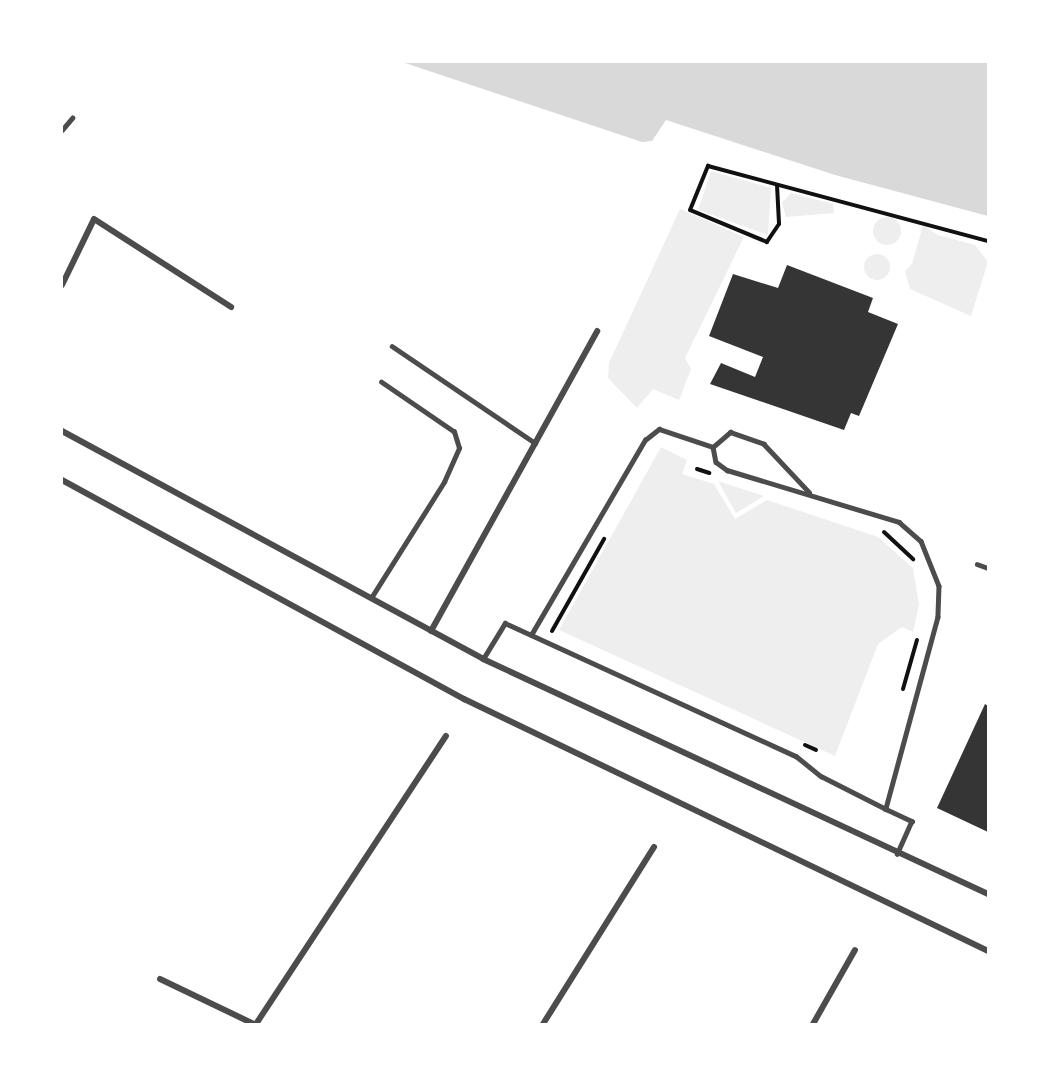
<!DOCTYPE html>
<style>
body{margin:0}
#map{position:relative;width:1050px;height:1086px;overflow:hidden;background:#fff;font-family:Poppins,sans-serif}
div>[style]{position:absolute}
.green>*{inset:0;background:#eee}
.round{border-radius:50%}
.water>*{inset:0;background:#d9d9d9}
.building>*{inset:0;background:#353535}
.path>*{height:4px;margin:-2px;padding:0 2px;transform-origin:2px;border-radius:2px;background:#111}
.service>*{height:4.5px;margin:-2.25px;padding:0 2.25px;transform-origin:2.25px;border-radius:2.25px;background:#4c4c4c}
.minor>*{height:6px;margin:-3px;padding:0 3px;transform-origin:3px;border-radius:3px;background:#4c4c4c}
span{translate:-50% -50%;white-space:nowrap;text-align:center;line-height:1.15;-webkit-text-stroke:6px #fff;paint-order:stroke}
.frame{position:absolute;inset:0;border:63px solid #fff;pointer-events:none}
</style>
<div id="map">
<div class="green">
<i style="clip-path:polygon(711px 171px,771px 188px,768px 235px,698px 210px)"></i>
<i style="clip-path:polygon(791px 193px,833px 204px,834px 213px,786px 217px,782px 203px)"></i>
<i style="clip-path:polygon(680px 209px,744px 237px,685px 358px,691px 369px,679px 400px,653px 389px,637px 408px,608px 378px,609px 363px)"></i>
<i class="round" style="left:873px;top:217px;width:28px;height:28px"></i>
<i style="clip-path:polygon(923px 225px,938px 235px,975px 245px,988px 262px,971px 316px,910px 289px,905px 271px,912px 264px)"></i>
<i class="round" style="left:864px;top:254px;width:26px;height:26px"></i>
<i style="clip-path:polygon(661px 447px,687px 460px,682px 474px,714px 484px,735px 519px,767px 500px,878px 537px,913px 568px,919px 605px,913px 632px,902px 627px,878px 644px,835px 756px,559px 630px)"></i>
<i style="clip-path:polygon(718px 481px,764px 496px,736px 513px)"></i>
</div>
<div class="water">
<i style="clip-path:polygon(402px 62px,988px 62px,988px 216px,835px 175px,666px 120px,652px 141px,642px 142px)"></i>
</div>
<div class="building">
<i style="clip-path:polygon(787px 265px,873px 298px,868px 312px,898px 324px,859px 416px,851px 413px,844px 430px,710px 384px,721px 363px,755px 377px,763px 357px,709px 336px,733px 274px,778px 288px)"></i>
<i style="clip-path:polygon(985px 704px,988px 706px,988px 832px,937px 808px)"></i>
</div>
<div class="path">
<i style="left:777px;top:185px;width:39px;rotate:87deg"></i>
<i style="left:779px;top:224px;width:22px;rotate:124deg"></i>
<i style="left:767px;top:242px;width:83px;rotate:-157.4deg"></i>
<i style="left:690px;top:210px;width:48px;rotate:-67.8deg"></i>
<i style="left:708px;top:166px;width:290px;rotate:15deg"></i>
<i style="left:697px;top:469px;width:13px;rotate:18deg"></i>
<i style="left:884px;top:532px;width:40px;rotate:43deg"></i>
<i style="left:552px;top:631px;width:106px;rotate:-60.5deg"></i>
<i style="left:903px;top:689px;width:51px;rotate:-74.1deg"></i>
<i style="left:805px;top:745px;width:12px;rotate:24deg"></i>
</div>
<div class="service">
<i style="left:62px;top:130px;width:16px;rotate:-50deg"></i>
<i style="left:392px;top:346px;width:173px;rotate:34.1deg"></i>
<i style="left:713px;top:447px;width:23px;rotate:-41deg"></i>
<i style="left:730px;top:432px;width:36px;rotate:19deg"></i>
<i style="left:764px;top:444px;width:66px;rotate:46.8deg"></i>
<i style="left:977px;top:564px;width:12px;rotate:20deg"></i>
<i style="left:371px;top:598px;width:137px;rotate:-57.8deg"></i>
<i style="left:444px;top:482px;width:37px;rotate:-66deg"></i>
<i style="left:459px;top:448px;width:17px;rotate:-107deg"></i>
<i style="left:454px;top:432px;width:88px;rotate:-145.6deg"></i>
<i style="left:531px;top:635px;width:226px;rotate:-59.7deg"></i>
<i style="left:645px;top:440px;width:18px;rotate:-38deg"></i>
<i style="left:659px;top:429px;width:57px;rotate:18.4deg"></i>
<i style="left:713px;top:447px;width:15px;rotate:79deg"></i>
<i style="left:716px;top:462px;width:14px;rotate:36deg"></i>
<i style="left:727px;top:470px;width:180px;rotate:16.8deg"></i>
<i style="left:899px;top:522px;width:29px;rotate:41deg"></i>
<i style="left:921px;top:541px;width:48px;rotate:68.2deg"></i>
<i style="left:939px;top:586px;width:31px;rotate:92deg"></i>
<i style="left:938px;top:617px;width:199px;rotate:105.2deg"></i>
<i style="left:886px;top:809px;width:29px;rotate:25deg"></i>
<i style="left:912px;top:821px;width:36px;rotate:114deg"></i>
<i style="left:483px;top:659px;width:42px;rotate:-58.6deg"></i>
<i style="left:505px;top:623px;width:320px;rotate:24.6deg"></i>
<i style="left:796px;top:756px;width:32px;rotate:39deg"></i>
<i style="left:821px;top:776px;width:73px;rotate:26.9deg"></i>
</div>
<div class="minor">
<i style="left:62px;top:285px;width:73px;rotate:-64.1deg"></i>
<i style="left:94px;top:219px;width:163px;rotate:32.7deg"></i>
<i style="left:62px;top:431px;width:479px;rotate:28.4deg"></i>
<i style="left:483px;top:659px;width:557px;rotate:24.95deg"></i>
<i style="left:62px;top:480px;width:458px;rotate:28.6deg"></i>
<i style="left:464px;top:699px;width:581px;rotate:25.68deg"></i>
<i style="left:431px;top:631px;width:343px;rotate:-61deg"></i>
<i style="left:160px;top:979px;width:104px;rotate:25.6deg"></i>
<i style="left:256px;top:1024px;width:345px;rotate:-56.6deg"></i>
<i style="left:543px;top:1024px;width:209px;rotate:-57.9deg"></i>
<i style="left:813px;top:1024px;width:85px;rotate:-60.4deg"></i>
</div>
<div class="frame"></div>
</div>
